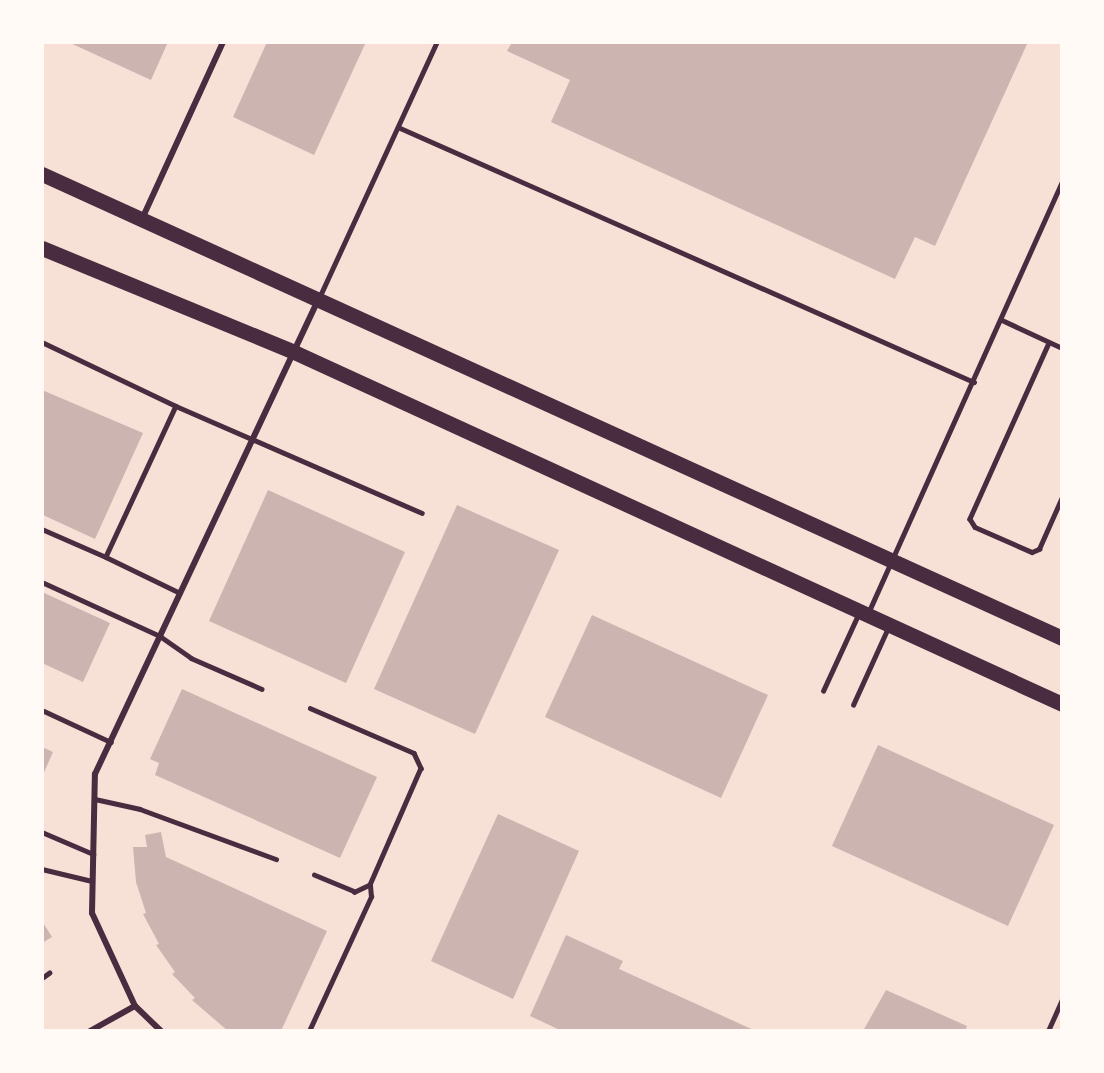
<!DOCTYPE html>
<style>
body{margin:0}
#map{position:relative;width:1104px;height:1073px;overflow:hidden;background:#f7e1d7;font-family:Manrope,sans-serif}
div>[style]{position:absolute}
.building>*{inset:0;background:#ccb4b1}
.service>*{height:4.5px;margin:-2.25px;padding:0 2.25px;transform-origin:2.25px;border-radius:2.25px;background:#4a2c40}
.minor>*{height:6px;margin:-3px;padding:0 3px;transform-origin:3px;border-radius:3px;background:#4a2c40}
.primary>*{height:15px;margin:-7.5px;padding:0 7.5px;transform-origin:7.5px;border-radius:7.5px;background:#4a2c40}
span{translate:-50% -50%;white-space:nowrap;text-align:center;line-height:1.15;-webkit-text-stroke:4.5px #fffaf5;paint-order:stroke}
.frame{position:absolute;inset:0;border:44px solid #fffaf5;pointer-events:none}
</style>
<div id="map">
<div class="building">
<i style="clip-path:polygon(68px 42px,168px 42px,151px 80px)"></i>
<i style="clip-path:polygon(267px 42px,366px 42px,314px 155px,233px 117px)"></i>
<i style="clip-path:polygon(512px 42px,1028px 42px,935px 246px,915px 237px,895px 279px,551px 122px,570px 80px,507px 51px)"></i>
<i style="clip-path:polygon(42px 390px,143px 433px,95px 539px,43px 515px)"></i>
<i style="clip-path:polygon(268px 490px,405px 552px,346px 683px,209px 621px)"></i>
<i style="clip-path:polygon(457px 505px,559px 550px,475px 734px,374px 689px)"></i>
<i style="clip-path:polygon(42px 592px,110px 623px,83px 682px,42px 663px)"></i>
<i style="clip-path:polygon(592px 615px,768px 695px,721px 798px,545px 717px)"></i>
<i style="clip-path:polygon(182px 689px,377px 777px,340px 858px,155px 775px,159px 763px,150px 759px)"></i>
<i style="clip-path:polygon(878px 745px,1054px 825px,1008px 926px,832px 846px)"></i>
<i style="clip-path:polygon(42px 747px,53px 752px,42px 777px)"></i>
<i style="clip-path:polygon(498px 814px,579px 851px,513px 999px,431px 961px)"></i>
<i style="clip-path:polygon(161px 832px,166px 857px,327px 931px,281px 1031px,228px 1031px,192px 1000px,195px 998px,172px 974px,175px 972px,156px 945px,159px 944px,143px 914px,146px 913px,136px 882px,133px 847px,147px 847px,145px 835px)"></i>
<i style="clip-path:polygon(42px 921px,52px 937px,42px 943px)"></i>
<i style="clip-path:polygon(566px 935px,623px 961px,619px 969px,756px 1031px,562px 1031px,530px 1016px)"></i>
<i style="clip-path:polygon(886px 990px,967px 1026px,965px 1031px,863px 1031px)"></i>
</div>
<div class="service">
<i style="left:398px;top:127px;width:630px;rotate:23.88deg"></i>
<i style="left:319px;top:298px;width:282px;rotate:-65.3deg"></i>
<i style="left:1002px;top:320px;width:66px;rotate:25deg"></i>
<i style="left:42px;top:342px;width:148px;rotate:25.5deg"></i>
<i style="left:176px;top:406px;width:166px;rotate:114.9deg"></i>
<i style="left:106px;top:557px;width:82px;rotate:25.9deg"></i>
<i style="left:1049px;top:343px;width:193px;rotate:114.2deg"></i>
<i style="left:970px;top:519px;width:9px;rotate:58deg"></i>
<i style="left:975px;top:527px;width:62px;rotate:23.7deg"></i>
<i style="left:1032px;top:552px;width:8px;rotate:-23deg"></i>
<i style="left:1039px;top:549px;width:57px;rotate:-66.1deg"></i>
<i style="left:176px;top:406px;width:268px;rotate:23.5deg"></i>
<i style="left:42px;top:529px;width:70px;rotate:23.6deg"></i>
<i style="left:42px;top:582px;width:130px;rotate:24.6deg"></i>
<i style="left:160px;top:636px;width:38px;rotate:35deg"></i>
<i style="left:191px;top:658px;width:77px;rotate:23.6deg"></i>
<i style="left:869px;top:611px;width:470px;rotate:-65.8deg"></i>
<i style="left:823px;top:691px;width:84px;rotate:-65.3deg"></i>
<i style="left:853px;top:705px;width:85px;rotate:-65.6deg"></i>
<i style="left:310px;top:708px;width:113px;rotate:23.4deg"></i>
<i style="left:414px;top:753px;width:17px;rotate:65deg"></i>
<i style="left:421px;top:768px;width:128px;rotate:113.6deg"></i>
<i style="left:370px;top:885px;width:17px;rotate:155deg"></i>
<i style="left:355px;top:892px;width:44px;rotate:-157.5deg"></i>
<i style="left:42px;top:710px;width:76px;rotate:24.9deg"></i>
<i style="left:95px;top:799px;width:46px;rotate:12.5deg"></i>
<i style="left:140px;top:809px;width:145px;rotate:20.2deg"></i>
<i style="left:42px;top:832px;width:56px;rotate:23.3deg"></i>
<i style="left:42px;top:869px;width:51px;rotate:13.5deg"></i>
<i style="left:42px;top:978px;width:9px;rotate:-36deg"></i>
<i style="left:309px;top:1031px;width:148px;rotate:-65.2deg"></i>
<i style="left:371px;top:897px;width:12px;rotate:-95deg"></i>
<i style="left:1048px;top:1031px;width:34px;rotate:-66deg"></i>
</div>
<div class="minor">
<i style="left:142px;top:219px;width:195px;rotate:-65.4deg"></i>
<i style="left:90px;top:1031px;width:51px;rotate:-29.1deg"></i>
<i style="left:161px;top:1031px;width:36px;rotate:-136deg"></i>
<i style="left:135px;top:1006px;width:102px;rotate:-114.8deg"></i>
<i style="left:92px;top:913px;width:139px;rotate:-88.8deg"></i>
<i style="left:95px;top:774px;width:524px;rotate:-64.8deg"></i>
</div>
<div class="primary">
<i style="left:42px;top:174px;width:1121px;rotate:24.46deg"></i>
<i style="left:42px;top:248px;width:273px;rotate:22.4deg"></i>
<i style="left:294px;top:352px;width:845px;rotate:24.62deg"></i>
</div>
<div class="frame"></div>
</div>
